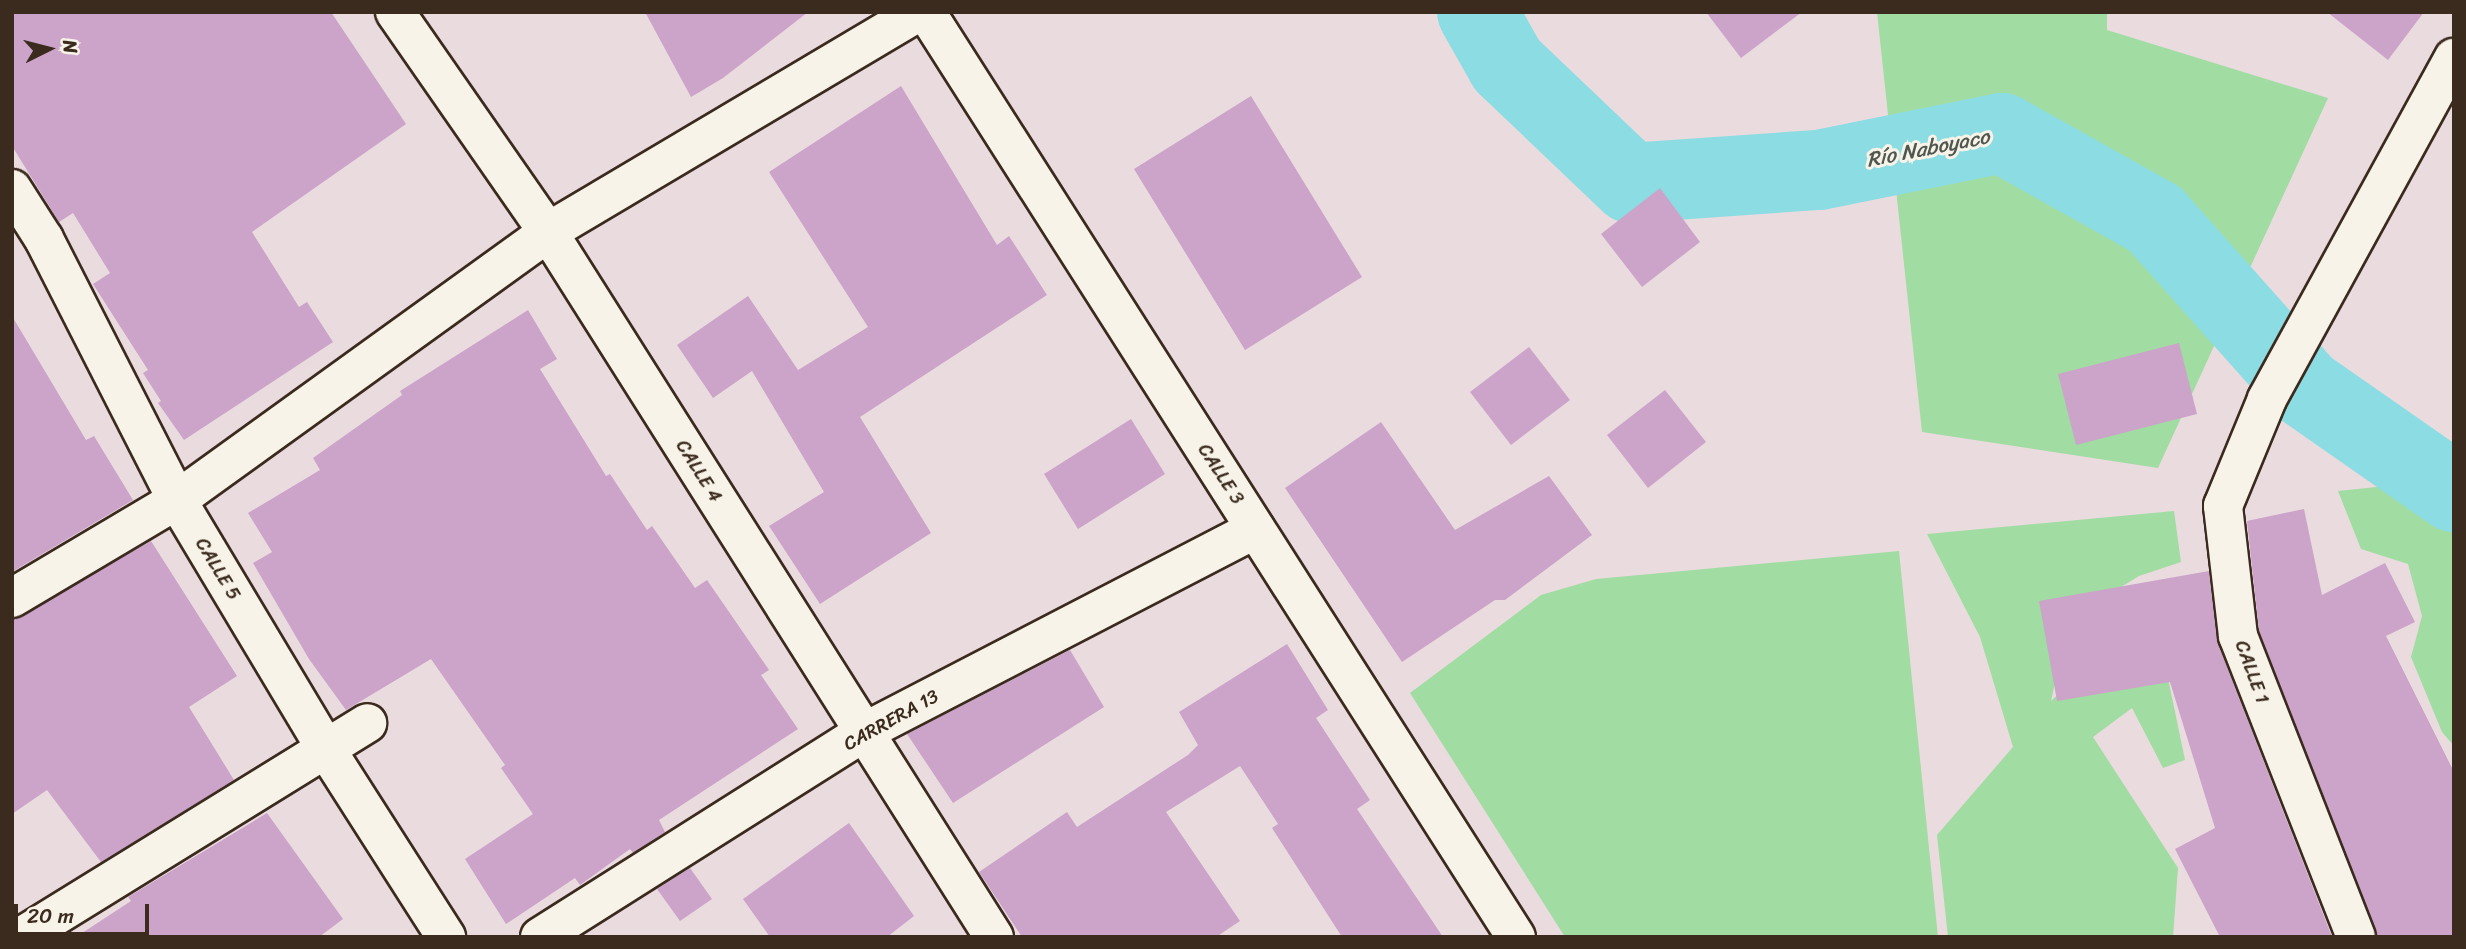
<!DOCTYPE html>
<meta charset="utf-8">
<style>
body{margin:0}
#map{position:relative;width:2466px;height:949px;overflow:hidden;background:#eadbdf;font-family:Sriracha,sans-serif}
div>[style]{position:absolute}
.green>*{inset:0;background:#a1dca2}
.river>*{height:80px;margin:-40px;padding:0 40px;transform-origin:40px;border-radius:40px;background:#8bdde3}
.building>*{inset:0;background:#cca3c9}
.roads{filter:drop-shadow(2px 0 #3b2a1e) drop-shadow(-2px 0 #3b2a1e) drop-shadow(0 2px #3b2a1e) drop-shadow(0 -2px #3b2a1e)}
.minor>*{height:38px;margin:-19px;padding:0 19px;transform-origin:19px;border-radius:19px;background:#f7f3e8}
span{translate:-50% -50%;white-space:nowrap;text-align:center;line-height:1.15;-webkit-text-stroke:6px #f7f3e8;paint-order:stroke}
.street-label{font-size:19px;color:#3b2a1e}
.water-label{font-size:21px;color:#4f574f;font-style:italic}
.frame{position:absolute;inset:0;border:14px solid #3b2a1e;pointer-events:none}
.north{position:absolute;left:14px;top:14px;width:70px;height:70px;-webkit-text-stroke:5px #f7f3e8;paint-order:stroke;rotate:84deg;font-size:19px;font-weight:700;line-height:28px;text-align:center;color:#3b2a1e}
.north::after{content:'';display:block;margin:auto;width:24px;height:32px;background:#3b2a1e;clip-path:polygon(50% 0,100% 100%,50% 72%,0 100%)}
.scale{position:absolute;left:14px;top:904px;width:135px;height:32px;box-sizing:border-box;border:4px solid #3b2a1e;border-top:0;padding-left:9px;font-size:21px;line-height:24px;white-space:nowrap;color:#3b2a1e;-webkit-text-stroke:5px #f7f3e8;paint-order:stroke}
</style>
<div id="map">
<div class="green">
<i style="clip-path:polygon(1877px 12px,2107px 12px,2107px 30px,2328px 98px,2158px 468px,1922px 432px)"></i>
<i style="clip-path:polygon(2454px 479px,2454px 746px,2442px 732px,2411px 657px,2422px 616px,2408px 564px,2361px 549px,2338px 491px)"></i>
<i style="clip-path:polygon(2174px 511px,2181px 562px,2139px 576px,2069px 619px,2051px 701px,2126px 630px,2164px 659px,2185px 760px,2163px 768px,2132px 708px,2093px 737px,2178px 868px,2173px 937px,1948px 937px,1937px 835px,2013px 747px,1980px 637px,1927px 534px)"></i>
<i style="clip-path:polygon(1899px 551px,1938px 937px,1565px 937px,1410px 693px,1541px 595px,1596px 579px)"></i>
</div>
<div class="river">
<i style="left:1477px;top:12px;width:61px;rotate:60.5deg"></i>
<i style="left:1507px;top:65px;width:171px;rotate:43.6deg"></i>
<i style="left:1631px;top:183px;width:188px;rotate:-4deg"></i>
<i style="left:1819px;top:170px;width:187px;rotate:-11.4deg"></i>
<i style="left:2002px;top:133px;width:176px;rotate:29.3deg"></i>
<i style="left:2155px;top:219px;width:226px;rotate:48.4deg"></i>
<i style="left:2305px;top:388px;width:182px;rotate:34.9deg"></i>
</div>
<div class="building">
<i style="clip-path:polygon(12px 12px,331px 12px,406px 124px,252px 232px,299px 307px,307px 302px,333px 342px,184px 440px,158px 403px,161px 401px,143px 373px,148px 370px,93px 284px,110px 273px,73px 213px,59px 222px,12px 146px)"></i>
<i style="clip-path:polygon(645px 12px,808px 12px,723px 78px,691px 97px)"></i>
<i style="clip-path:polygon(1706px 12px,1802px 12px,1741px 58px)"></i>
<i style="clip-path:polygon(2327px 12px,2424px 12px,2388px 60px)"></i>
<i style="clip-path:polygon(901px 86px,997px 245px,1009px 236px,1047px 295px,860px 417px,931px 533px,820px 604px,769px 526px,824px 492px,752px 371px,713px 398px,677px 345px,748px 296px,798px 370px,868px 327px,769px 172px)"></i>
<i style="clip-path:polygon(1251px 96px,1362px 277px,1245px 350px,1134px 169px)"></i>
<i style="clip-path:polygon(1660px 188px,1700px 242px,1642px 287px,1601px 234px)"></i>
<i style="clip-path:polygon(528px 310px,557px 359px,540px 369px,606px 476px,610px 474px,647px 530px,652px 526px,695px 588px,707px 580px,769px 670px,761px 675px,798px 729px,659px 820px,665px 832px,633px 853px,630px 849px,580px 885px,575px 878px,506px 924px,465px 859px,533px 814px,501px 768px,505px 765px,431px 659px,346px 710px,309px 659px,253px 563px,272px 552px,248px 513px,320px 470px,313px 458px,402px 395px,400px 391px)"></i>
<i style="clip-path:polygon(12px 316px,86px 440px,94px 436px,133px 500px,12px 572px)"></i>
<i style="clip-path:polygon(2179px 343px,2197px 414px,2076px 445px,2058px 374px)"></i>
<i style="clip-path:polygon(1529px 347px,1570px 400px,1511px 445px,1470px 392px)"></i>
<i style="clip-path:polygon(1665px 390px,1706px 442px,1648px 488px,1607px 435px)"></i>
<i style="clip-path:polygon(1131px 419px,1165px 474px,1078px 529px,1044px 474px)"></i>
<i style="clip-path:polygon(1381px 422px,1455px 530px,1549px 476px,1592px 535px,1505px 600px,1495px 600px,1402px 662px,1285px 488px)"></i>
<i style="clip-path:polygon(2304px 509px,2322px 595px,2385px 563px,2415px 622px,2386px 636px,2454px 772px,2454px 937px,2377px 937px,2259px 631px,2247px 521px)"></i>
<i style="clip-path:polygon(151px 541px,237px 676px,189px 707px,234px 780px,101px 862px,47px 790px,12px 814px,12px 620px)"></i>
<i style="clip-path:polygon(2209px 571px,2218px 644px,2332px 937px,2220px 937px,2175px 849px,2215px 828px,2170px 682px,2057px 701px,2039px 601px)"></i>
<i style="clip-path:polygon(1287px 644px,1328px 710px,1316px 718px,1370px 800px,1357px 809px,1443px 937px,1342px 937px,1272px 828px,1278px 824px,1240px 766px,1166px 812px,1240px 921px,1216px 937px,1022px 937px,979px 872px,1067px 812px,1077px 827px,1188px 755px,1198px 745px,1179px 712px)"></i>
<i style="clip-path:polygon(1070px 650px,1104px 707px,953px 803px,907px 734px)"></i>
<i style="clip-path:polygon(267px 813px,343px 919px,319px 937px,76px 937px,131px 901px,128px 897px)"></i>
<i style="clip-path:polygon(849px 823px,914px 916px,887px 937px,770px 937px,743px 899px)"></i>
<i style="clip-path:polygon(690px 868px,712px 899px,680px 921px,657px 889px)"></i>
</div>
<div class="roads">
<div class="minor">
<i style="left:395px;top:12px;width:268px;rotate:55.2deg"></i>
<i style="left:548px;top:232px;width:834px;rotate:57.68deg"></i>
<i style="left:926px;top:12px;width:1097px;rotate:57.47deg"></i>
<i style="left:12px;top:189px;width:59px;rotate:57.4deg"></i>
<i style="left:44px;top:239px;width:293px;rotate:63deg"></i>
<i style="left:177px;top:500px;width:287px;rotate:59.1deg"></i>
<i style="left:324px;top:746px;width:227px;rotate:57.4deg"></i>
<i style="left:12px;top:598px;width:192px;rotate:-30.7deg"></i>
<i style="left:177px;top:500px;width:458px;rotate:-35.8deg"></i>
<i style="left:548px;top:232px;width:430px;rotate:-30.7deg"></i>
<i style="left:21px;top:937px;width:407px;rotate:-31.7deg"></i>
<i style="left:540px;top:937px;width:383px;rotate:-32.3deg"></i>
<i style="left:864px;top:732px;width:441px;rotate:-27.4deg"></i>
<i style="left:2356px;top:937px;width:323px;rotate:-111.4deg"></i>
<i style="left:2238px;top:636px;width:131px;rotate:-96.6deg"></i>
<i style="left:2223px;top:506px;width:116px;rotate:-67.6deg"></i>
<i style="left:2267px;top:399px;width:389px;rotate:-61.3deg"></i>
</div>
</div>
<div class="street-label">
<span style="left:699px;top:471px;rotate:58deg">CALLE 4</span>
<span style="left:1221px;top:474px;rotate:57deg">CALLE 3</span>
<span style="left:218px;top:569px;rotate:59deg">CALLE 5</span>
<span style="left:2252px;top:672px;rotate:70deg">CALLE 1</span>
<span style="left:891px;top:720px;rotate:-29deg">CARRERA 13</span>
</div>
<div class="water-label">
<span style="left:1928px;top:148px;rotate:-11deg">Río Naboyaco</span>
</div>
<div class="frame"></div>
<div class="north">N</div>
<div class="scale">20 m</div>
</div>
